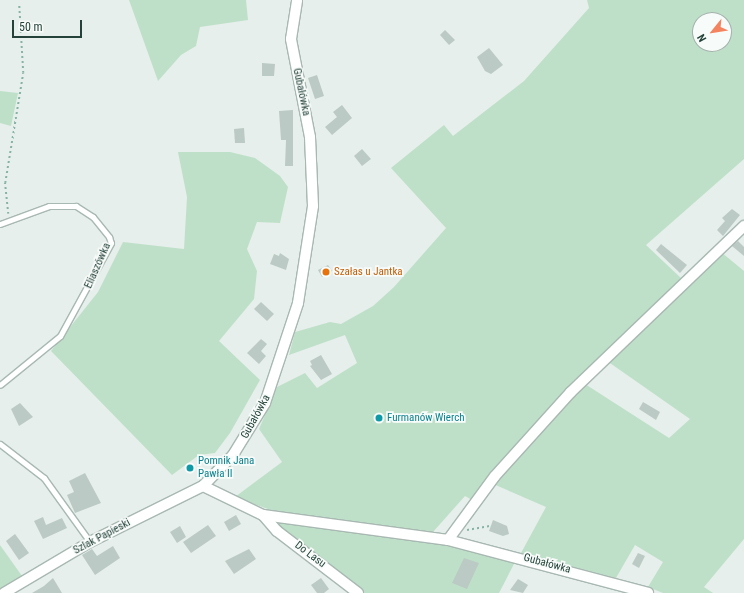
<!DOCTYPE html>
<meta charset="utf-8">
<style>
body{margin:0}
#map{position:relative;width:744px;height:593px;overflow:hidden;background:#e6efeb;font-family:"Roboto Condensed",sans-serif}
div>[style]{position:absolute}
.green>*{inset:0;background:#bfe0c8}
.building>*{inset:0;background:#bbcac4}
.path>*{height:1.5px;margin-top:-0.75px;transform-origin:0;background:repeating-linear-gradient(90deg,#86b3a5 0 2px,transparent 0 5px)}
.roads{filter:drop-shadow(1px 0 #a8b8b2) drop-shadow(-1px 0 #a8b8b2) drop-shadow(0 1px #a8b8b2) drop-shadow(0 -1px #a8b8b2)}
.lane>*{height:5px;margin:-2.5px;padding:0 2.5px;transform-origin:2.5px;border-radius:2.5px;background:#fff}
.street>*{height:10px;margin:-5px;padding:0 5px;transform-origin:5px;border-radius:5px;background:#fff}
.dots>*{width:11px;height:11px;translate:-50% -50%;box-sizing:border-box;border:2px solid #f7fbf9;border-radius:50%}
span{translate:-50% -50%;white-space:nowrap;text-align:center;line-height:1.15;-webkit-text-stroke:3.5px #f7fbf9;paint-order:stroke}
.street-label{font-size:11px;color:#24423a}
.food-label{font-size:11px;color:#c56008}
.left{translate:0 -50%;text-align:left}
.culture-label{font-size:11px;color:#0d838f}
.north{position:absolute;left:692px;top:12px;width:40px;height:40px;box-sizing:border-box;background:#f7fbf9;border:1px solid #a3b1ad;border-radius:50%;rotate:240deg;font-size:11px;font-weight:700;line-height:16px;text-align:center;color:#24423a}
.north::after{content:'';display:block;margin:auto;width:14px;height:18px;background:#f4845f;clip-path:polygon(50% 0,100% 100%,50% 72%,0 100%)}
.scale{position:absolute;left:12px;top:20px;width:70px;height:18px;box-sizing:border-box;border:2px solid #24423a;border-top:0;padding-left:5px;font-size:12px;line-height:14px;white-space:nowrap;color:#24423a;-webkit-text-stroke:3px #f7fbf9;paint-order:stroke}
</style>
<div id="map">
<div class="green">
<i style="clip-path:polygon(129px 0,246px 0,248px 20px,200px 27px,196px 46px,181px 55px,158px 81px)"></i>
<i style="clip-path:polygon(evenodd,587px 0,744px 0,744px 159px,646px 245px,682px 279px,578px 380px,472px 500px,465px 496px,433px 532px,279px 513px,235px 497px,282px 462px,259px 429px,277px 387px,305px 373px,317px 388px,357px 363px,345px 335px,289px 355px,295px 332px,330px 322px,341px 324px,373px 306px,394px 287px,446px 228px,391px 168px,444px 125px,453px 136px,524px 81px,589px 8px,587px 0,700px 20px,724px 20px,724px 44px,700px 44px,700px 20px)"></i>
<i style="clip-path:polygon(0 91px,18px 93px,11px 126px,0 123px)"></i>
<i style="clip-path:polygon(178px 152px,230px 152px,255px 158px,280px 176px,288px 187px,280px 223px,257px 222px,247px 249px,257px 271px,254px 299px,219px 341px,260px 380px,230px 433px,215px 453px,199px 455px,172px 475px,51px 351px,98px 292px,123px 242px,184px 249px,187px 197px)"></i>
<i style="clip-path:polygon(721px 252px,744px 271px,744px 539px,704px 587px,713px 593px,663px 593px,648px 587px,663px 562px,635px 545px,616px 578px,521px 553px,546px 507px,491px 483px,585px 384px,669px 438px,690px 419px,607px 361px)"></i>
<i style="clip-path:polygon(278px 523px,443px 545px,515px 562px,499px 593px,362px 593px,276px 524px)"></i>
<i style="clip-path:polygon(0 545px,22px 576px,0 589px)"></i>
</div>
<div class="building">
<i style="clip-path:polygon(445px 30px,455px 40px,449px 45px,440px 35px)"></i>
<i style="clip-path:polygon(489px 48px,503px 65px,491px 74px,485px 71px,477px 57px)"></i>
<i style="clip-path:polygon(262px 63px,275px 64px,274px 76px,262px 76px)"></i>
<i style="clip-path:polygon(317px 75px,324px 96px,315px 99px,308px 78px)"></i>
<i style="clip-path:polygon(342px 105px,352px 118px,332px 135px,325px 127px,337px 117px,333px 112px)"></i>
<i style="clip-path:polygon(293px 110px,293px 166px,285px 166px,286px 140px,281px 140px,279px 111px)"></i>
<i style="clip-path:polygon(244px 128px,245px 143px,235px 143px,234px 129px)"></i>
<i style="clip-path:polygon(362px 149px,371px 159px,362px 166px,354px 156px)"></i>
<i style="clip-path:polygon(732px 209px,740px 215px,723px 236px,717px 230px,725px 221px,722px 218px)"></i>
<i style="clip-path:polygon(738px 241px,744px 247px,744px 256px,732px 246px)"></i>
<i style="clip-path:polygon(661px 244px,687px 265px,680px 273px,656px 250px)"></i>
<i style="clip-path:polygon(280px 253px,289px 259px,286px 270px,270px 264px,274px 254px,279px 256px)"></i>
<i style="clip-path:polygon(328px 265px,332px 271px,322px 277px,318px 270px)"></i>
<i style="clip-path:polygon(261px 302px,274px 314px,267px 321px,254px 309px)"></i>
<i style="clip-path:polygon(261px 339px,267px 344px,261px 351px,266px 356px,259px 364px,247px 353px)"></i>
<i style="clip-path:polygon(321px 355px,332px 374px,321px 380px,310px 366px,312px 365px,310px 361px)"></i>
<i style="clip-path:polygon(643px 402px,660px 412px,656px 420px,639px 409px)"></i>
<i style="clip-path:polygon(20px 403px,33px 417px,19px 426px,11px 409px)"></i>
<i style="clip-path:polygon(85px 473px,101px 503px,75px 513px,67px 495px,74px 492px,69px 481px)"></i>
<i style="clip-path:polygon(236px 515px,241px 524px,229px 531px,224px 522px)"></i>
<i style="clip-path:polygon(43px 517px,46px 525px,62px 518px,67px 528px,43px 539px,34px 521px)"></i>
<i style="clip-path:polygon(493px 520px,507px 526px,509px 534px,503px 536px,489px 531px)"></i>
<i style="clip-path:polygon(208px 525px,216px 536px,191px 553px,183px 542px)"></i>
<i style="clip-path:polygon(180px 526px,186px 537px,177px 543px,170px 532px)"></i>
<i style="clip-path:polygon(15px 534px,29px 553px,19px 560px,6px 541px)"></i>
<i style="clip-path:polygon(113px 546px,120px 558px,95px 575px,82px 555px,92px 549px,97px 556px)"></i>
<i style="clip-path:polygon(249px 549px,256px 559px,234px 574px,225px 561px)"></i>
<i style="clip-path:polygon(638px 553px,645px 556px,639px 568px,632px 564px)"></i>
<i style="clip-path:polygon(464px 558px,479px 563px,467px 589px,452px 583px)"></i>
<i style="clip-path:polygon(53px 578px,62px 593px,32px 593px,44px 586px)"></i>
<i style="clip-path:polygon(321px 578px,329px 589px,324px 593px,317px 593px,311px 585px)"></i>
<i style="clip-path:polygon(518px 579px,528px 585px,523px 593px,510px 590px)"></i>
</div>
<div class="path">
<i style="left:8px;top:214px;width:31px;rotate:-96deg"></i>
<i style="left:5px;top:183px;width:111px;rotate:-80.7deg"></i>
<i style="left:23px;top:73px;width:67px;rotate:-93.4deg"></i>
<i style="left:467px;top:530px;width:23px;rotate:-10deg"></i>
</div>
<div class="roads">
<div class="lane">
<i style="left:0;top:224px;width:52px;rotate:-20.2deg"></i>
<i style="left:49px;top:206px;width:27px"></i>
<i style="left:76px;top:206px;width:20px;rotate:33deg"></i>
<i style="left:93px;top:217px;width:26px;rotate:51deg"></i>
<i style="left:109px;top:237px;width:6px;rotate:72deg"></i>
<i style="left:111px;top:243px;width:106px;rotate:118.7deg"></i>
<i style="left:60px;top:336px;width:77px;rotate:140.8deg"></i>
<i style="left:0;top:444px;width:56px;rotate:37.7deg"></i>
<i style="left:44px;top:478px;width:79px;rotate:54.3deg"></i>
</div>
<div class="street">
<i style="left:203px;top:486px;width:67px;rotate:25.8deg"></i>
<i style="left:263px;top:515px;width:187px;rotate:7.7deg"></i>
<i style="left:448px;top:540px;width:207px;rotate:14.8deg"></i>
<i style="left:263px;top:515px;width:21px;rotate:49deg"></i>
<i style="left:277px;top:531px;width:102px;rotate:37.4deg"></i>
<i style="left:448px;top:540px;width:79px;rotate:-53.7deg"></i>
<i style="left:495px;top:476px;width:113px;rotate:-47.9deg"></i>
<i style="left:571px;top:392px;width:240px;rotate:-43.8deg"></i>
<i style="left:4px;top:593px;width:100px;rotate:-30.7deg"></i>
<i style="left:90px;top:542px;width:126px;rotate:-26.4deg"></i>
<i style="left:203px;top:486px;width:43px;rotate:-45.9deg"></i>
<i style="left:233px;top:455px;width:61px;rotate:-58.4deg"></i>
<i style="left:265px;top:403px;width:105px;rotate:-71.7deg"></i>
<i style="left:298px;top:303px;width:98px;rotate:-81.2deg"></i>
<i style="left:313px;top:206px;width:69px;rotate:-92.5deg"></i>
<i style="left:310px;top:137px;width:100px;rotate:-101deg"></i>
<i style="left:291px;top:39px;width:39px;rotate:-81deg"></i>
</div>
</div>
<div class="dots">
<i style="left:326px;top:272px;background:#e8710a"></i>
<i style="left:379px;top:418px;background:#0f9aa8"></i>
<i style="left:190px;top:468px;background:#0f9aa8"></i>
</div>
<div class="street-label">
<span style="left:301px;top:92px;rotate:78deg">Gubałówka</span>
<span style="left:98px;top:266px;rotate:-66deg">Eliaszówka</span>
<span style="left:256px;top:417px;rotate:-61deg">Gubałówka</span>
<span style="left:102px;top:537px;rotate:-28deg">Szlak Papieski</span>
<span style="left:310px;top:555px;rotate:37deg">Do Lasu</span>
<span style="left:547px;top:564px;rotate:15deg">Gubałówka</span>
</div>
<div class="food-label">
<span class="left" style="left:334px;top:272px">Szałas u Jantka</span>
</div>
<div class="culture-label">
<span class="left" style="left:387px;top:418px">Furmanów Wierch</span>
<span class="left" style="left:198px;top:468px">Pomnik Jana<br>Pawła II</span>
</div>
<div class="north">N</div>
<div class="scale">50 m</div>
</div>
